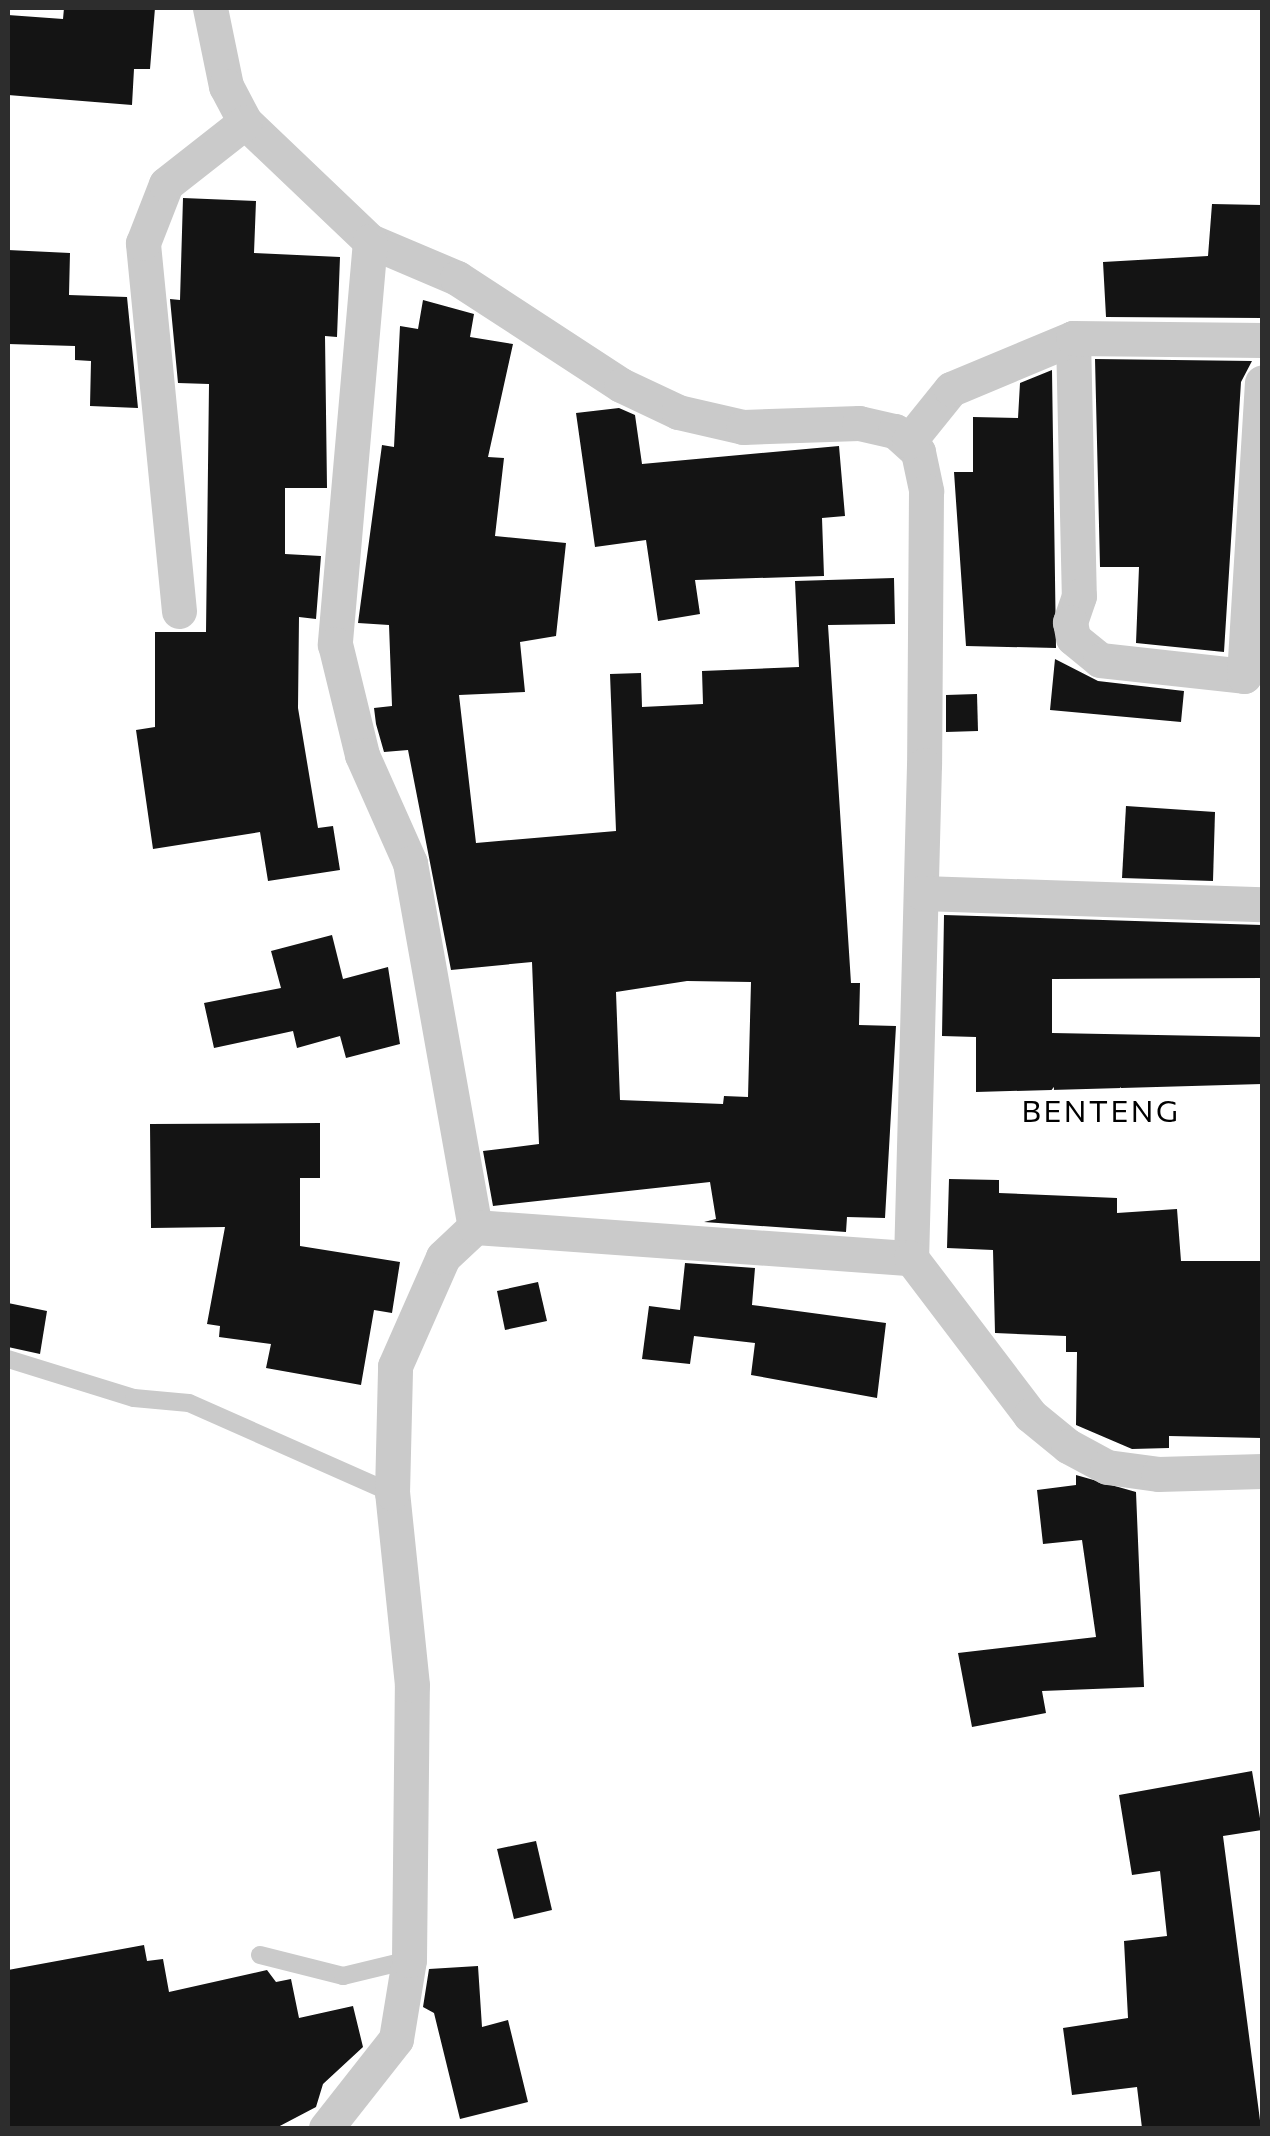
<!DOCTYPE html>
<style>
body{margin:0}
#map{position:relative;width:1270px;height:2136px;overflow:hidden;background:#fff;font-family:Commissioner,sans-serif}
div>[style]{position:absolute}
.building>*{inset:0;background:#141414}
.service>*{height:18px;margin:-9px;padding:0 9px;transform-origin:9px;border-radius:9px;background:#cacaca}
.minor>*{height:35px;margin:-17.5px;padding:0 17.5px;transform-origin:17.5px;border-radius:17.5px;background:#cacaca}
span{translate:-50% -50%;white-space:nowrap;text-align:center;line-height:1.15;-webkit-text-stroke:10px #fff;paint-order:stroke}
.quarter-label{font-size:30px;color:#000;letter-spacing:2.5px}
.frame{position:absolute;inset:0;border:10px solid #2d2d2d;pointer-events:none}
</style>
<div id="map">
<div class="building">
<i style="clip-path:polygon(64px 8px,155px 8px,150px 69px,134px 69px,132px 105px,8px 95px,8px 15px,63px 19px)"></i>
<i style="clip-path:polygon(183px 198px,256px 201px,254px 253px,340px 257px,337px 337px,325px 336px,327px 488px,285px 488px,285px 554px,321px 556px,316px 619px,299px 617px,298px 708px,318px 828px,333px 826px,340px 870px,268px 881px,260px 832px,153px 849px,136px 730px,155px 727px,155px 632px,206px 632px,209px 384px,178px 383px,170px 299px,180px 300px)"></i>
<i style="clip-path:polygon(1212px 204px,1262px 205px,1262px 318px,1106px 317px,1103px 262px,1208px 256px)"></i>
<i style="clip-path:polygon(8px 250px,70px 253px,69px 295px,127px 297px,138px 408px,90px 406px,91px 361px,75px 360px,75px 346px,8px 344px)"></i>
<i style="clip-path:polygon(evenodd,423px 300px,474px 314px,470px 337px,513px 344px,488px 457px,504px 458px,495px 536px,566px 543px,556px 636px,520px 642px,525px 692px,459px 695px,476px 843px,616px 831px,610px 674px,641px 673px,642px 707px,703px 704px,702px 671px,799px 667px,795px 581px,894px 578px,895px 624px,828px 625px,851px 983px,860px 983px,859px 1025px,896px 1026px,885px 1218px,847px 1217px,846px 1232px,704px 1222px,716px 1219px,710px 1182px,493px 1206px,483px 1151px,539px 1144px,532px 962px,451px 970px,408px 750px,384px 752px,376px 724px,374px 708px,392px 706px,389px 625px,358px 623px,382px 445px,394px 447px,400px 326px,418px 329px,423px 300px,687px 981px,751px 982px,748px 1097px,724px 1096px,723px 1104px,620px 1100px,616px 992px,687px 981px)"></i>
<i style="clip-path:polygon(1095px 359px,1252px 361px,1241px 382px,1224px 652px,1136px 643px,1139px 567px,1100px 567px)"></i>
<i style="clip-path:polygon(1052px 370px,1056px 648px,966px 646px,954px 472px,973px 472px,973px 417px,1018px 418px,1020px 383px)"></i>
<i style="clip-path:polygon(619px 408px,635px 415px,642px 464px,839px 446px,845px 516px,822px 518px,824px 576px,695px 580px,700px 614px,658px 621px,646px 540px,595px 547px,576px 413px)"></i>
<i style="clip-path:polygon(1055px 659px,1098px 681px,1184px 691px,1181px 722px,1050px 710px)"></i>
<i style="clip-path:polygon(977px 694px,978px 731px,946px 732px,946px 695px)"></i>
<i style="clip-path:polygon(1126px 806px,1215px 812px,1213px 881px,1122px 878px)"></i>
<i style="clip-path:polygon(944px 915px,1262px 925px,1262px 978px,1052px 979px,1052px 1033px,1262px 1037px,1262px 1084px,976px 1092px,976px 1037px,942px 1036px)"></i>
<i style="clip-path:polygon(332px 935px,343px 979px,388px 967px,400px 1044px,346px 1058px,340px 1036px,297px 1048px,293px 1031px,214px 1048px,204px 1003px,281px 988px,271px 951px)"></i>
<i style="clip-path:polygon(320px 1123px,320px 1178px,300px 1178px,300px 1246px,400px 1262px,392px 1313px,374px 1310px,361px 1385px,266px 1368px,271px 1344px,219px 1337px,220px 1326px,207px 1324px,225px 1227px,151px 1228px,150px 1124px)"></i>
<i style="clip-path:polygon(949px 1179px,999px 1180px,999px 1193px,1117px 1198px,1117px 1213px,1177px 1209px,1181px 1261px,1262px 1261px,1262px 1438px,1169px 1436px,1169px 1448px,1132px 1449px,1076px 1425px,1077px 1352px,1066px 1352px,1066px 1336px,995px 1333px,993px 1250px,947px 1248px)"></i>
<i style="clip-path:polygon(685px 1263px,755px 1268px,752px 1305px,886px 1323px,877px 1398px,751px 1375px,755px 1343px,694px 1336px,690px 1364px,642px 1359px,649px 1306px,680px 1310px)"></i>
<i style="clip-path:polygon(538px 1282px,547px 1321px,505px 1330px,497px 1291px)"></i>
<i style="clip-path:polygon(8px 1303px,47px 1311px,40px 1354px,8px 1347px)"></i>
<i style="clip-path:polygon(1076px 1475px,1136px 1492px,1144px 1687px,1042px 1691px,1046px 1713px,972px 1727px,958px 1653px,1096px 1637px,1082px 1540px,1043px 1544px,1037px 1490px,1076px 1485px)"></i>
<i style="clip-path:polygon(1252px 1771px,1262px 1830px,1223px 1836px,1261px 2128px,1142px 2128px,1137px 2087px,1072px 2095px,1063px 2028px,1128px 2018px,1124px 1941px,1167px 1936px,1160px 1871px,1132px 1875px,1119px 1795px)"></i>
<i style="clip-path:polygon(536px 1841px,552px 1910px,514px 1919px,497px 1849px)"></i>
<i style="clip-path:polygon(144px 1945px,147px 1961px,163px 1959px,169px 1992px,267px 1970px,276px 1982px,291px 1979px,299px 2018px,353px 2006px,363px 2047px,323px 2084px,316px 2107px,276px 2128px,8px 2128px,8px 1970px)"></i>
<i style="clip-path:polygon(478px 1966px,482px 2027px,508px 2020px,528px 2102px,460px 2119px,434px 2013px,423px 2007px,429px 1969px)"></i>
</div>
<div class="service">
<i style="left:8px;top:1359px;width:132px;rotate:17.2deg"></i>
<i style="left:134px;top:1398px;width:55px;rotate:5.2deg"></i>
<i style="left:189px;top:1403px;width:222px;rotate:23.9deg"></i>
<i style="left:260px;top:1955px;width:86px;rotate:14.2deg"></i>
<i style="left:343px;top:1976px;width:68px;rotate:-13.6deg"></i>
</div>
<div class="minor">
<i style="left:210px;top:8px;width:80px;rotate:78.4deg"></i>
<i style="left:226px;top:86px;width:41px;rotate:62.2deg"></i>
<i style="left:245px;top:122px;width:173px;rotate:43.6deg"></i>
<i style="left:370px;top:241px;width:95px;rotate:23deg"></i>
<i style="left:457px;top:278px;width:196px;rotate:33.1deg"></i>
<i style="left:621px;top:385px;width:63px;rotate:25.3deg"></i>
<i style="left:678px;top:412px;width:67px;rotate:13deg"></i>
<i style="left:743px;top:427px;width:116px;rotate:-2deg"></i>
<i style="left:859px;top:423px;width:37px;rotate:13deg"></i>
<i style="left:895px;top:431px;width:31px;rotate:42deg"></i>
<i style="left:918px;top:452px;width:40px;rotate:78deg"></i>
<i style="left:926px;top:491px;width:274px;rotate:90.4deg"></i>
<i style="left:924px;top:765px;width:493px;rotate:91.5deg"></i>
<i style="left:370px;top:241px;width:405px;rotate:95deg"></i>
<i style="left:335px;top:644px;width:114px;rotate:76.3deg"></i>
<i style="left:362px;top:755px;width:118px;rotate:66deg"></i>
<i style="left:410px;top:863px;width:370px;rotate:79.9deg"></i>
<i style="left:1073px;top:338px;width:258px;rotate:88.7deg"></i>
<i style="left:1079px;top:596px;width:28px;rotate:109deg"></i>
<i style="left:1070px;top:622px;width:16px;rotate:79deg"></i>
<i style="left:1073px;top:638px;width:35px;rotate:39deg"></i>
<i style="left:1100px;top:660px;width:145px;rotate:6.3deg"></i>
<i style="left:1244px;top:676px;width:294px;rotate:-86.5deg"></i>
<i style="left:909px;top:441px;width:67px;rotate:-51.1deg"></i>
<i style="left:951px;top:389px;width:132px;rotate:-22.7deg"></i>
<i style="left:1073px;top:338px;width:189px;rotate:0.6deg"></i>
<i style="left:179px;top:611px;width:370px;rotate:-95.6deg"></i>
<i style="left:143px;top:243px;width:63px;rotate:-68.7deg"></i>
<i style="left:166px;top:184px;width:100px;rotate:-38.1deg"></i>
<i style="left:922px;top:893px;width:340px;rotate:1.9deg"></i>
<i style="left:326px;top:2128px;width:113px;rotate:-51.8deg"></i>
<i style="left:396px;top:2039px;width:80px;rotate:-80.7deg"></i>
<i style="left:409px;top:1960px;width:275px;rotate:-89.4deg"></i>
<i style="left:412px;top:1685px;width:193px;rotate:-95.9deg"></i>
<i style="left:392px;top:1493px;width:127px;rotate:-88.6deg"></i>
<i style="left:395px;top:1366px;width:119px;rotate:-66.2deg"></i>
<i style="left:443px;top:1257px;width:44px;rotate:-43.2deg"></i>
<i style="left:475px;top:1227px;width:437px;rotate:4.1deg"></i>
<i style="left:911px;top:1258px;width:197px;rotate:52.8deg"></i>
<i style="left:1030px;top:1415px;width:49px;rotate:39.2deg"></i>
<i style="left:1068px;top:1446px;width:44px;rotate:28.3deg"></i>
<i style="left:1107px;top:1467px;width:51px;rotate:7.8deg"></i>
<i style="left:1158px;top:1474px;width:104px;rotate:-1.7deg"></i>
</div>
<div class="quarter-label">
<span style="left:1101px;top:1110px">BENTENG</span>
</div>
<div class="frame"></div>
</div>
